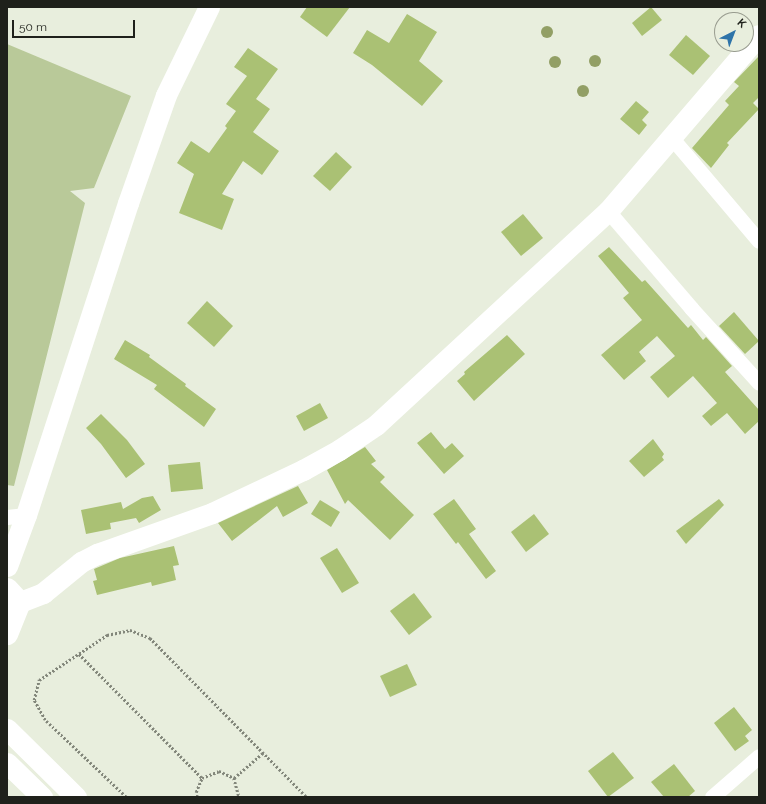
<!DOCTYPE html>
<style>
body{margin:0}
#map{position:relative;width:766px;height:804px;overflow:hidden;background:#e8eedd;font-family:Raleway,sans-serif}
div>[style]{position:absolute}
.green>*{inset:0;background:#b9c999}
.building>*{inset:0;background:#aac174}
.path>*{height:2.5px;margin-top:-1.25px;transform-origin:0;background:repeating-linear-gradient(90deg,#83877b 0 2px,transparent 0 4px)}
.street>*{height:15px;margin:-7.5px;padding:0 7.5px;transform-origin:7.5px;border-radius:7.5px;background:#fff}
.secondary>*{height:21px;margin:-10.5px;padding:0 10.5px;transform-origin:10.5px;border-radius:10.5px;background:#fff}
.trees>*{width:12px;height:12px;margin:-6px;border-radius:50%;background:#929f65}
span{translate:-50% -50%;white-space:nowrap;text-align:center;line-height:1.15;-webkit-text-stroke:3.5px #e8eedd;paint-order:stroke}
.frame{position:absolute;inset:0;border:8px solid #1f211b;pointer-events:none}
.north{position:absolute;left:714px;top:12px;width:40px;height:40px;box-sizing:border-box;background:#e8eedd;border:1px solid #989c8f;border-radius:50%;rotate:42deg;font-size:11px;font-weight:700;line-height:16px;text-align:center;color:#1f211b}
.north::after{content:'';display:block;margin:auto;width:14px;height:18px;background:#2e74a9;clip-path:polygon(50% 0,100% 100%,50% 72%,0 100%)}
.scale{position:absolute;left:12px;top:20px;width:123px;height:18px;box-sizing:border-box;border:2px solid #1f211b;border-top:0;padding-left:5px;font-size:12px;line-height:14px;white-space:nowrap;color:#1f211b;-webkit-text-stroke:3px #e8eedd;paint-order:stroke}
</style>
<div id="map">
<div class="green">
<i style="clip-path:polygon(7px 44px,131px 96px,94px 188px,70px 191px,85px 203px,14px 486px,7px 485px)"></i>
</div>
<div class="building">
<i style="clip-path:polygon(307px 7px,350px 7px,327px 37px,300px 17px)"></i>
<i style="clip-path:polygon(651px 7px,662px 20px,642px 36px,632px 23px)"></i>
<i style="clip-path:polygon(407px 14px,437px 32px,419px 61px,443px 81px,422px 106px,372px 65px,353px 53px,367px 30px,389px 43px)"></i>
<i style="clip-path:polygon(686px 35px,710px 56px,693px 75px,669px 55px)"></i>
<i style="clip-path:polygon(248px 48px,278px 69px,256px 99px,270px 109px,253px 132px,279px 151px,262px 175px,243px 161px,222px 194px,234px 199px,222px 230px,179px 213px,194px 174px,177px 163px,191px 141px,209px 153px,227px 128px,225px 126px,236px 111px,226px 104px,247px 76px,234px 67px)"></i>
<i style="clip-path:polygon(759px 56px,759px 97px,753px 103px,759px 109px,727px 143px,729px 145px,711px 168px,692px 148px,729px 105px,725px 101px,739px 86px,734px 82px)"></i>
<i style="clip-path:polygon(636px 101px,649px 112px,642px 120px,647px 125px,639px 135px,620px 119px)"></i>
<i style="clip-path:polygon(336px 152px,352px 167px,330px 191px,313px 176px)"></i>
<i style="clip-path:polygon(523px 214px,543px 238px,521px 256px,501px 232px)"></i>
<i style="clip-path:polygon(609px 247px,642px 282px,645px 280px,688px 328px,691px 325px,703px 340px,706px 337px,732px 366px,725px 372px,759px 410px,759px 421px,745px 434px,727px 413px,711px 426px,702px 416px,717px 403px,693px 376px,668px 398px,650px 377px,675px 356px,657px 336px,639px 352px,646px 361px,624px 380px,601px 355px,642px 320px,623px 298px,629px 293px,598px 256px)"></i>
<i style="clip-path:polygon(207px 301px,233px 326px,214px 347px,187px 323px)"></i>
<i style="clip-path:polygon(734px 312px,759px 341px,745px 354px,719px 326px)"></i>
<i style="clip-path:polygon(507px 335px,525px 354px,474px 401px,457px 381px,465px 374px,464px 372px)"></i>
<i style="clip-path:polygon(125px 340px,150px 355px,149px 357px,186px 384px,185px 386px,216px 409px,204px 427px,154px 389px,157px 385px,114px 359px)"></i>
<i style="clip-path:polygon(320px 403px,328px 418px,304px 431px,296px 416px)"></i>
<i style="clip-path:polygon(101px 414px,127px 440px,145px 464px,126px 478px,101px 444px,86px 428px)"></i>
<i style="clip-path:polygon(431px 432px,445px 449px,452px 443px,464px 456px,444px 474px,417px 443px)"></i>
<i style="clip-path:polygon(653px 439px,664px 454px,662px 457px,664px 460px,644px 477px,629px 461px)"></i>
<i style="clip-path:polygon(365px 447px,376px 461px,371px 464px,385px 477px,380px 482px,414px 515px,390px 540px,348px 500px,345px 504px,327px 470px)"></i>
<i style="clip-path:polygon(200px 462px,203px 489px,171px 492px,168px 465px)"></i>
<i style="clip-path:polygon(298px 486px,308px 503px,283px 517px,277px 506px,232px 541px,218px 523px)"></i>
<i style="clip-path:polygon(153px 496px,161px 510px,139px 523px,136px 518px,110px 523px,111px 529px,86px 534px,81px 510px,121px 502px,123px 509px,142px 498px)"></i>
<i style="clip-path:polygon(454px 499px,476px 529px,469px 534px,496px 571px,486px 579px,458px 542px,456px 544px,433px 514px)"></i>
<i style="clip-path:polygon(719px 499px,724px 505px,686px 544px,676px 531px)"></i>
<i style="clip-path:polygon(320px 500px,340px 512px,331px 527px,311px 514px)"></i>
<i style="clip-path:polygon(534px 514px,549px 534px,526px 552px,511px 532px)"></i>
<i style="clip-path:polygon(174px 546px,179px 565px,173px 566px,176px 580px,152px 586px,151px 582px,97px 595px,93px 581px,97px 580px,94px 569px,120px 558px)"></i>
<i style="clip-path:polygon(337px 548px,359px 583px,342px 593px,320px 558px)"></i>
<i style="clip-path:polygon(414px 593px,432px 617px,409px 635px,390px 611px)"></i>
<i style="clip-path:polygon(407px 664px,417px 685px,390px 697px,380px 676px)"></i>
<i style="clip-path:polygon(734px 707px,752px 730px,745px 736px,749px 741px,735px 751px,714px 723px)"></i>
<i style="clip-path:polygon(613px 752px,634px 778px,608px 797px,588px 771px)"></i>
<i style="clip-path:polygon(674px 764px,695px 791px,688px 797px,664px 797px,651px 782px)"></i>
</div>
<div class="path">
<i style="left:79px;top:654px;width:175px;rotate:45.2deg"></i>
<i style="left:234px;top:778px;width:40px;rotate:-41deg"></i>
<i style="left:126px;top:797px;width:112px;rotate:-136.5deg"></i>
<i style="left:45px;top:720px;width:23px;rotate:-119deg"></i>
<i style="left:34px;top:700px;width:21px;rotate:-76deg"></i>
<i style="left:39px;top:680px;width:82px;rotate:-33.5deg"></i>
<i style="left:107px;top:635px;width:24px;rotate:-12deg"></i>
<i style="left:130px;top:630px;width:22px;rotate:22deg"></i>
<i style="left:150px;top:638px;width:223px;rotate:45.4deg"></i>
<i style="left:197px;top:797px;width:5px;rotate:-101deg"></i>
<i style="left:196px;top:792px;width:15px;rotate:-67deg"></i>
<i style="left:202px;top:778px;width:18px;rotate:-22deg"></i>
<i style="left:219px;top:771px;width:17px;rotate:25deg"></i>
<i style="left:234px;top:778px;width:20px;rotate:75deg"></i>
</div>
<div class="street">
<i style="left:671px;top:137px;width:136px;rotate:49.8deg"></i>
<i style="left:608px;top:211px;width:128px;rotate:49.4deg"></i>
<i style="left:691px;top:308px;width:101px;rotate:47.8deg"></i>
<i style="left:7px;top:517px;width:19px;rotate:-6deg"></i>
<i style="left:712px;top:797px;width:62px;rotate:-41.1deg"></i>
</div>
<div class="secondary">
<i style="left:7px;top:566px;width:54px;rotate:-69.6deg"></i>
<i style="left:26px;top:515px;width:328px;rotate:-71.9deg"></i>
<i style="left:128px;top:203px;width:114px;rotate:-70.6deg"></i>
<i style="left:166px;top:95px;width:98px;rotate:-64deg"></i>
<i style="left:7px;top:588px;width:19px;rotate:47deg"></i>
<i style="left:20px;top:602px;width:25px;rotate:-21deg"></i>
<i style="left:43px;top:593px;width:49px;rotate:-39.2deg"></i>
<i style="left:81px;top:562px;width:18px;rotate:-27deg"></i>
<i style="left:97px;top:554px;width:122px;rotate:-19.6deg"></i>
<i style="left:212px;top:513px;width:101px;rotate:-25.3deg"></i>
<i style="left:303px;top:470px;width:41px;rotate:-29.1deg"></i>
<i style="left:339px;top:450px;width:45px;rotate:-34deg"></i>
<i style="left:376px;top:425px;width:316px;rotate:-42.7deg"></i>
<i style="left:608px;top:211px;width:232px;rotate:-49.4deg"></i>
<i style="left:7px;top:634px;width:35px;rotate:-68deg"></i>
<i style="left:7px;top:729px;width:97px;rotate:44.6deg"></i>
<i style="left:7px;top:763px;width:49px;rotate:44.2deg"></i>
</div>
<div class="trees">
<i style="left:547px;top:32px"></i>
<i style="left:595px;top:61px"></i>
<i style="left:555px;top:62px"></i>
<i style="left:583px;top:91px"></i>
</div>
<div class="frame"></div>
<div class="north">K</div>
<div class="scale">50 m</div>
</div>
